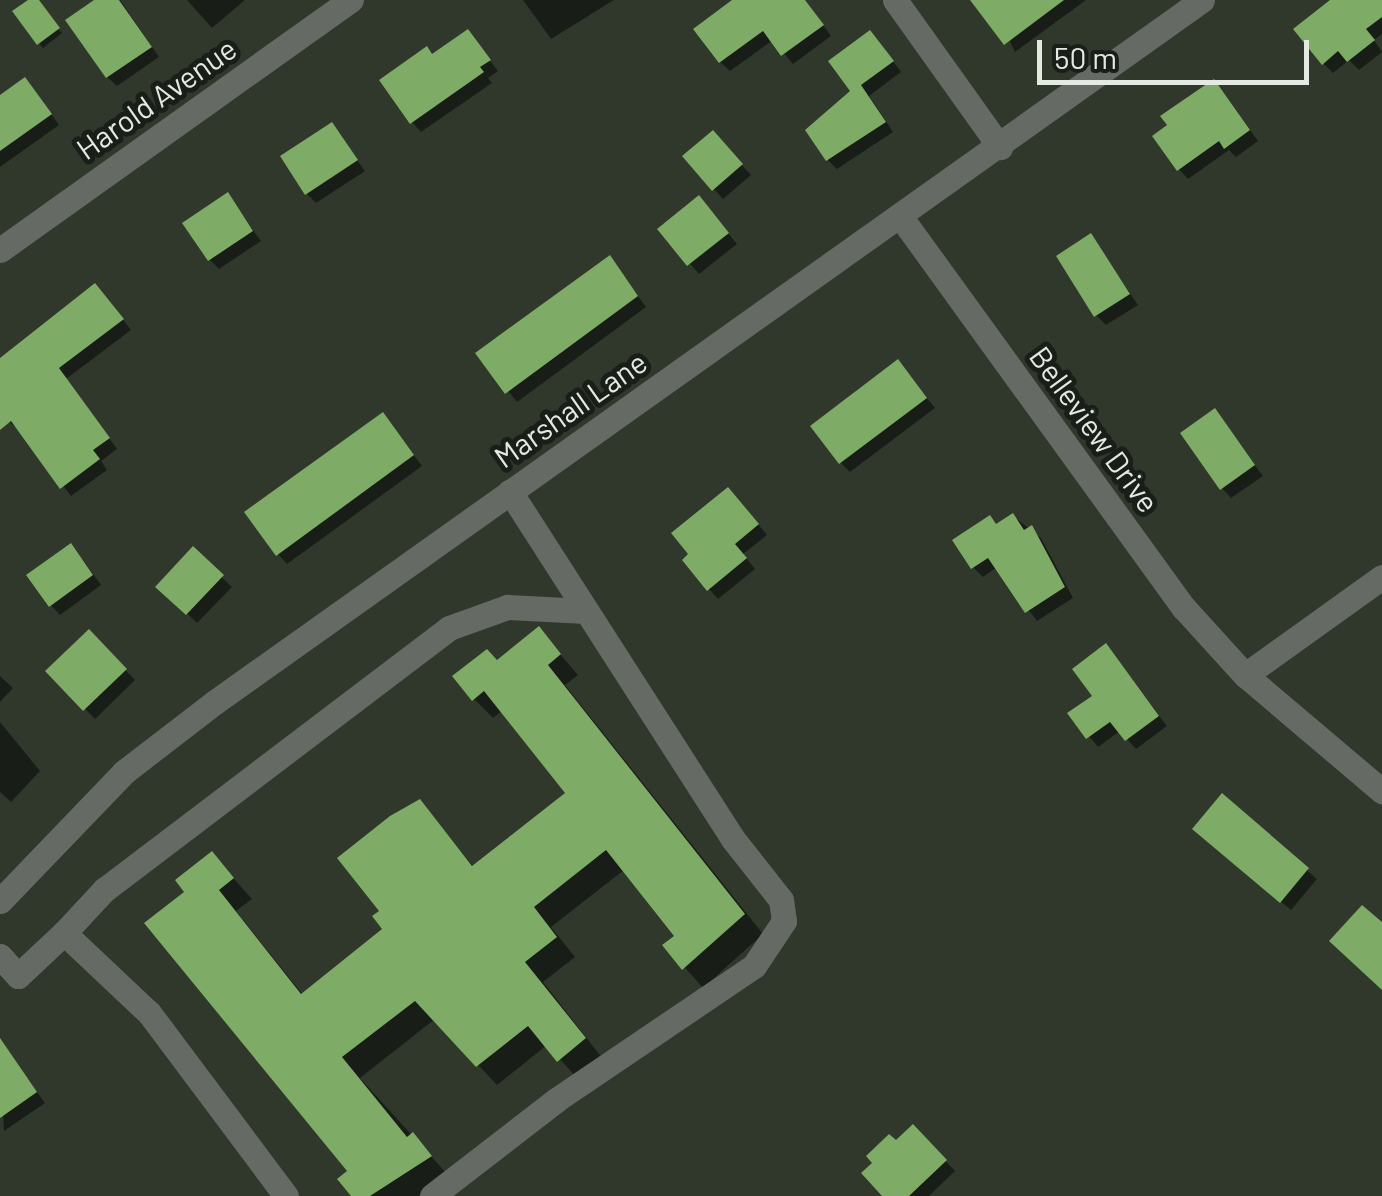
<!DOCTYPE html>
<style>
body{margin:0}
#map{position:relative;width:1382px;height:1196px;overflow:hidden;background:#30382c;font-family:Barlow,sans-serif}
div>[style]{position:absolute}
.shadow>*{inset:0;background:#0007}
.building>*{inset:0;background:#7eab65}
.minor>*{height:25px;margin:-12.5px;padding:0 12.5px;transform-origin:12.5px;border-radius:12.5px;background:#666a64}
span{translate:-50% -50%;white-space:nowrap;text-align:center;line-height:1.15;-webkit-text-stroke:10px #1a1e19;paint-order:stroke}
.street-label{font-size:30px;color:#e4e9e2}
.scale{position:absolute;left:1037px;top:40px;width:272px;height:45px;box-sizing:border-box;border:5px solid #e4e9e2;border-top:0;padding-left:12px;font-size:30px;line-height:35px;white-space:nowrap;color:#e4e9e2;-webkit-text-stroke:8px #1a1e19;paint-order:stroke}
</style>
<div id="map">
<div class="shadow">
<i style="clip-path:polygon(32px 0,62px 33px,43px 48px,39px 43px)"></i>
<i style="clip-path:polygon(98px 0,120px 0,159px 57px,117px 86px,107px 77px)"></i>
<i style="clip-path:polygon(187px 0,245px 0,212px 28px)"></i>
<i style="clip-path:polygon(523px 0,614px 0,551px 39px)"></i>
<i style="clip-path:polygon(736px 0,805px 0,831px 36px,793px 64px,773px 40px,730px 71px,720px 62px)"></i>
<i style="clip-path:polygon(990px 0,1086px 0,1015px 52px)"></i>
<i style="clip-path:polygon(1334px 0,1372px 0,1382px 13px,1382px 34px,1374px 40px,1382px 52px,1359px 70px,1349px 60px,1333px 73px,1323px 63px)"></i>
<i style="clip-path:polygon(468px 32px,498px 71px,488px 78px,492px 83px,421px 132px,412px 122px,433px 56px)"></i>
<i style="clip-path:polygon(880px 43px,901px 72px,869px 96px,893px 132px,837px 169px,828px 160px)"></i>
<i style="clip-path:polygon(34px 90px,59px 125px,0 167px,0 98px)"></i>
<i style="clip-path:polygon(1223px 92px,1258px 141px,1236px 157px,1229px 150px,1188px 179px,1179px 169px)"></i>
<i style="clip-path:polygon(332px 126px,365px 171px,316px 203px,307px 194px)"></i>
<i style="clip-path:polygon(722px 143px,751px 175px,723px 199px,714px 189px)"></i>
<i style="clip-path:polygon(227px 195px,261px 241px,219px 269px,210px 260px)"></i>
<i style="clip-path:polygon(708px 208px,737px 244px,699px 274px,660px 229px)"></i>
<i style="clip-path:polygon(1091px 236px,1138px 305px,1106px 325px,1096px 315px)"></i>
<i style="clip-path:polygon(610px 258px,646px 307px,517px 402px,479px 354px)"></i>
<i style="clip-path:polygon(105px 296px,131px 330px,66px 379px,117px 449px,101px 461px,107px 470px,71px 496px,21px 431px,0 415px,0 361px)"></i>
<i style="clip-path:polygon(898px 362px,935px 408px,850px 472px,840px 462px)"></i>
<i style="clip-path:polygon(1215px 412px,1263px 476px,1231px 498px,1222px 488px)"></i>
<i style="clip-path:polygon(383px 415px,422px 466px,287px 564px,278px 554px)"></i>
<i style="clip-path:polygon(738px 500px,767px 535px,743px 554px,755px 569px,718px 599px,709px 589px)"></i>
<i style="clip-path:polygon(1013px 516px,1041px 538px,1073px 598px,1037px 621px,997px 567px,983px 577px,973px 567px,998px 526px)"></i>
<i style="clip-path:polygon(193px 550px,232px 587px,197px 623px,159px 587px)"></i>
<i style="clip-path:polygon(80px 556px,101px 585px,60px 615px,51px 605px)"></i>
<i style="clip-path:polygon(539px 630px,578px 675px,565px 685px,763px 934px,703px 988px,665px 945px,677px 936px,624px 870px,551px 927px,575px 957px,543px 982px,603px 1059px,578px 1079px,547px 1045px,497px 1085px,435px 1019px,360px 1078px,449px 1176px,419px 1196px,354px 1196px,350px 1171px,188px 892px,212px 854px,252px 899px,236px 911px,303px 995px,386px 929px,383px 911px,419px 802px,474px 867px,569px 793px,503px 710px,493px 718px,474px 699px,498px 662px)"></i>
<i style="clip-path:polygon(89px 633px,135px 680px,95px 719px,48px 671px)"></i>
<i style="clip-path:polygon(1106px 647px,1167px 726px,1136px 749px,1120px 731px,1098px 747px,1071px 714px,1096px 696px)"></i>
<i style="clip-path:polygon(0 676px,13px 688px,0 702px)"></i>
<i style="clip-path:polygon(0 722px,40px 771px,11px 802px,0 792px)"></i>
<i style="clip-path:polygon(1222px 797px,1317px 879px,1291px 910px,1205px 838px)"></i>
<i style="clip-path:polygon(5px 1049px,45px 1103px,4px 1131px,0 1052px)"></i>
<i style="clip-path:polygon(913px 1127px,955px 1171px,929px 1196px,885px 1196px,896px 1144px)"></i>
</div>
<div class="building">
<i style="clip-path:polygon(28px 0,39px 0,60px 28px,37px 45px,12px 11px)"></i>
<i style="clip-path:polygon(94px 0,119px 0,152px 47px,106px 78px,65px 20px)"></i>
<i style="clip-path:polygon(732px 0,805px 0,824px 25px,781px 56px,763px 31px,719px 63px,693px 29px)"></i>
<i style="clip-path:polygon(970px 0,1064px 0,1004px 45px)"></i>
<i style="clip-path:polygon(1330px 0,1382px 0,1382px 17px,1366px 29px,1375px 40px,1347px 62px,1338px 51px,1322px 65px,1293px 29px)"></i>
<i style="clip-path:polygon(468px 29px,491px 60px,480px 67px,484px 72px,410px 124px,379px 80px,427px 46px,432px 54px)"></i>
<i style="clip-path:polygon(870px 30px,894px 61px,861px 85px,886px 122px,826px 161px,805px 130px,850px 91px,828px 61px)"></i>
<i style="clip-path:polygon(25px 77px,52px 114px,0 151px,0 95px)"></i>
<i style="clip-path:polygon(1214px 79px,1250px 130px,1224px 149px,1219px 141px,1177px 171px,1152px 136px,1167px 125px,1160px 116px)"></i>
<i style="clip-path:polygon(332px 122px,358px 160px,305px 195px,280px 156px)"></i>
<i style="clip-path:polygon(713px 130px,743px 164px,712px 191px,682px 156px)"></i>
<i style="clip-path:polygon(228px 192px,253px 231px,208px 261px,182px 223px)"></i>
<i style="clip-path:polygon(699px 195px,729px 233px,687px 266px,657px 229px)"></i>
<i style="clip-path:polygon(1091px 233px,1130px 294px,1094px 317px,1056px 256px)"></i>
<i style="clip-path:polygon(610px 255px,638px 296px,505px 394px,475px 353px)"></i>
<i style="clip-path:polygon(95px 283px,124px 319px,59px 368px,110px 438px,93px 450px,100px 459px,60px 489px,11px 421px,0 430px,0 358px)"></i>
<i style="clip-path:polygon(898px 359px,927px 398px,839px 464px,810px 426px)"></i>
<i style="clip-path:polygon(1215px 408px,1255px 465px,1220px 490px,1180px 433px)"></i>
<i style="clip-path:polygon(383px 412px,414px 455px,276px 556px,244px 512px)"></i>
<i style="clip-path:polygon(728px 487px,759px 524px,735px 544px,747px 558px,707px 591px,682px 560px,688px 554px,671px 533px)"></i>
<i style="clip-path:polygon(1013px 513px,1024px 530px,1032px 525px,1065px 587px,1025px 613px,988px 558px,971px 569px,952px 540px,990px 515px,996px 524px)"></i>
<i style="clip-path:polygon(71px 543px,93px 575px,49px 607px,26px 575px)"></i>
<i style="clip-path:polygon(193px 546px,224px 575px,186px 615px,155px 587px)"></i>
<i style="clip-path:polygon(539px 626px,561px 654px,548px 665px,745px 914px,682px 970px,662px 945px,674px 936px,606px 850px,534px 907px,557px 937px,525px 962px,586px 1038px,557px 1062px,528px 1026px,476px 1067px,415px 1001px,342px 1057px,407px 1137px,413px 1132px,432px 1156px,370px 1196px,351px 1196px,337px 1179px,347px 1171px,144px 923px,184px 892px,175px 880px,212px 851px,234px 878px,219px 890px,301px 994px,382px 929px,372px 916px,379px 911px,337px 858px,390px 816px,420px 799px,472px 866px,565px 793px,484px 691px,472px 701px,452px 676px,487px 649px,497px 660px)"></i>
<i style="clip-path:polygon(89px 629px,127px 669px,83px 711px,45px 671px)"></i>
<i style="clip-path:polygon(1106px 643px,1159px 716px,1125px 741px,1110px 722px,1086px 739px,1067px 713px,1092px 696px,1072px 669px)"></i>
<i style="clip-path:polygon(1222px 793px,1309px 868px,1280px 903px,1192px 829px)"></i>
<i style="clip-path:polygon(1362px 905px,1382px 922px,1382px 990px,1329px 941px)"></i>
<i style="clip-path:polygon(0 1038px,37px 1092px,0 1118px)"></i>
<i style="clip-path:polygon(913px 1124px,947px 1160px,909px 1196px,882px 1196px,861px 1173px,872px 1163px,866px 1156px,889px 1134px,896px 1140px)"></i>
</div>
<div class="minor">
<i style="left:895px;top:0;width:181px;rotate:54.5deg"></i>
<i style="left:900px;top:216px;width:484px;rotate:54.1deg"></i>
<i style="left:1184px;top:608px;width:91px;rotate:47.7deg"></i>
<i style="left:0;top:250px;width:431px;rotate:-35.5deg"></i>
<i style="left:1382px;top:577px;width:168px;rotate:144.4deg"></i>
<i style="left:1245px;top:675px;width:180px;rotate:40.3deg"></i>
<i style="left:0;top:901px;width:179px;rotate:-46.1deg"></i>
<i style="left:124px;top:772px;width:115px;rotate:-37.6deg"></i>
<i style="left:215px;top:702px;width:1211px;rotate:-35.42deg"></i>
<i style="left:0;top:956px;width:27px;rotate:48deg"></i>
<i style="left:18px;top:976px;width:63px;rotate:-43.1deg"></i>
<i style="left:286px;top:1196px;width:229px;rotate:-126.8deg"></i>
<i style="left:149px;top:1013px;width:117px;rotate:-136.7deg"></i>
<i style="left:64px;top:933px;width:59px;rotate:-47.1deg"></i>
<i style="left:104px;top:890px;width:433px;rotate:-37.2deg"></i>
<i style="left:449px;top:628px;width:62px;rotate:-19.9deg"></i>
<i style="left:507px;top:607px;width:79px;rotate:2.9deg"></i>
<i style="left:432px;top:1196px;width:157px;rotate:-37.7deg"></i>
<i style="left:556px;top:1100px;width:239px;rotate:-34.1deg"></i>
<i style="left:754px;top:966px;width:54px;rotate:-56.3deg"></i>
<i style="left:784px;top:921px;width:21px;rotate:-98deg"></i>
<i style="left:781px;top:900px;width:78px;rotate:-128.2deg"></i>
<i style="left:733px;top:839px;width:413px;rotate:-122.7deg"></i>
</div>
<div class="street-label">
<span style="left:156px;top:98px;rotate:-35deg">Harold Avenue</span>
<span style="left:570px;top:409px;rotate:-35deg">Marshall Lane</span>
<span style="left:1095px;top:429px;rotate:54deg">Belleview Drive</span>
</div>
<div class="scale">50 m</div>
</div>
